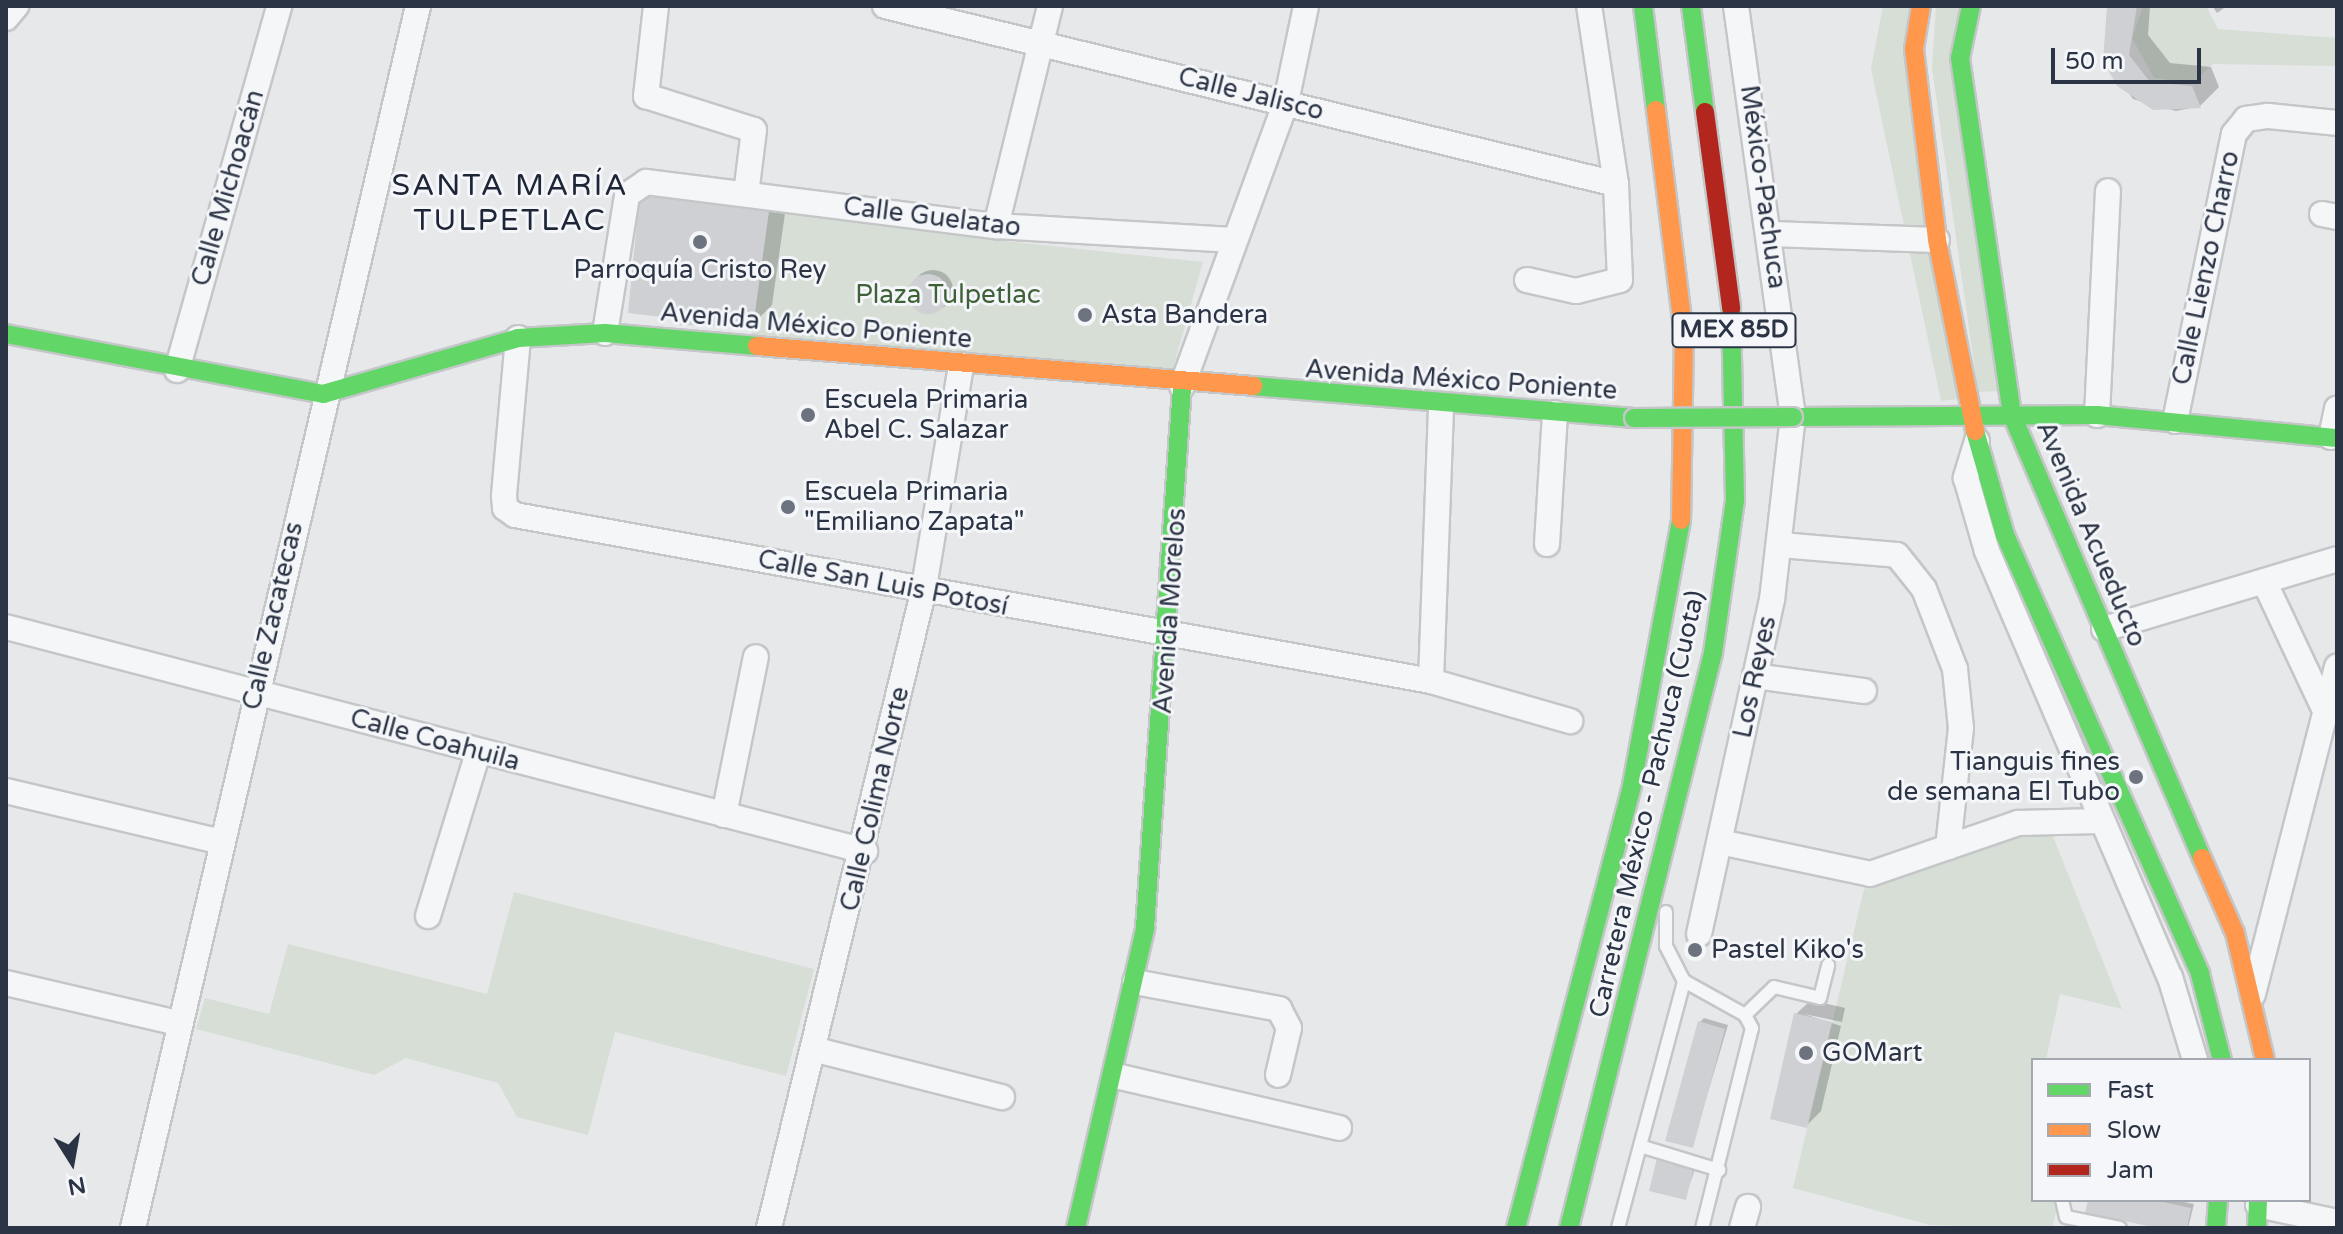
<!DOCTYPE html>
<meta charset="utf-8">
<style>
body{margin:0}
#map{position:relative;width:2343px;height:1234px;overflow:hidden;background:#e6e8ea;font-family:"Varela Round",sans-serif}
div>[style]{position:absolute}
.green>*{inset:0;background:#d6ded6}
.shadow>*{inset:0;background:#0003}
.round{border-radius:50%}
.building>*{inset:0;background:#ced0d3}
.roads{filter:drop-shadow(2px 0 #c4c6c8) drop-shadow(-2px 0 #c4c6c8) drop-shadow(0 2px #c4c6c8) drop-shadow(0 -2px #c4c6c8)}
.lane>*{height:12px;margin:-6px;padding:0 6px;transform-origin:6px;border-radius:6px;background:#f5f6f7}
.street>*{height:24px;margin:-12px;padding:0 12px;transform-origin:12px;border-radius:12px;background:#f5f6f7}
.fast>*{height:18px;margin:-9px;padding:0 9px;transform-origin:9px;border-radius:9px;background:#63d668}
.slow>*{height:18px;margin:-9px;padding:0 9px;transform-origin:9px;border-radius:9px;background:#ff974d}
.jam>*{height:18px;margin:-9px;padding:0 9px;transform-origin:9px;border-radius:9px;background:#b3261e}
.bridges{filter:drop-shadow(2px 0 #c4c6c8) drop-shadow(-2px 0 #c4c6c8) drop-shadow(0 2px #c4c6c8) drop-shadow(0 -2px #c4c6c8)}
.fast-bridge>*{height:18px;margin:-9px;padding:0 9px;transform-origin:9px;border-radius:9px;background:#63d668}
.dots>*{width:22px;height:22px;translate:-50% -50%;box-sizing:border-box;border:4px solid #f4f6f9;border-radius:50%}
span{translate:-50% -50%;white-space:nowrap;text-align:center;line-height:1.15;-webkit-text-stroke:6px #f4f6f9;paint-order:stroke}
.shield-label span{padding:2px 6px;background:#f4f6f9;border:2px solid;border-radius:6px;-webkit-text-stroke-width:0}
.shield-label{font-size:24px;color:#2b3445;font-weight:700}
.street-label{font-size:26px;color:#2b3445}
.poi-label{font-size:26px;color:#2b3445}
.left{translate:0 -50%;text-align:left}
.right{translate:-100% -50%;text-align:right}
.park-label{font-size:26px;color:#3f6138}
.quarter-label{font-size:30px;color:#1d2536;letter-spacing:2px}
.frame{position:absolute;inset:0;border:8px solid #2b3445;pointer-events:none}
.legend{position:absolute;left:2031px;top:1058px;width:280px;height:144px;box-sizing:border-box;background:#f4f6f9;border:2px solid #a4a8b1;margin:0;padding:10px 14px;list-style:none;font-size:24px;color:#2b3445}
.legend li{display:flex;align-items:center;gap:16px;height:40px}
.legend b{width:40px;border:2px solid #a4a8b1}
.north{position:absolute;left:32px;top:1122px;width:80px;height:80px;-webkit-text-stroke:6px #f4f6f9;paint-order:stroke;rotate:169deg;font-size:22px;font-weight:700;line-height:32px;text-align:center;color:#2b3445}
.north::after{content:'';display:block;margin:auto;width:28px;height:36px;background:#2b3445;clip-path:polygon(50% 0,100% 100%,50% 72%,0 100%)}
.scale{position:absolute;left:2051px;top:48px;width:150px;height:36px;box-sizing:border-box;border:4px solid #2b3445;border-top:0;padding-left:10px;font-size:24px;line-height:28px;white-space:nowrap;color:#2b3445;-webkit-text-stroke:6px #f4f6f9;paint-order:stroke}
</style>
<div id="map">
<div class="green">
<i style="clip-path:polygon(1883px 6px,1911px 6px,1959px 399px,1941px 401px,1871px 69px)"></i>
<i style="clip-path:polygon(1936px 6px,1959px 6px,1999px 391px,1978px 392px,1932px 68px)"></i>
<i style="clip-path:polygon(2143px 6px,2206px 6px,2218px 29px,2337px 38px,2337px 66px,2213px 64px,2192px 83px,2154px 78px,2132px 38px)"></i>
<i style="clip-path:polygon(769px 211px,985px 239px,1203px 262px,1171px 375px,751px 337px)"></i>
<i style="clip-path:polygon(2048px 824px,2122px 1009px,2060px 994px,2046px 1060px,2033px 1060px,2033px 1200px,2059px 1200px,2052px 1228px,1930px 1225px,1793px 1188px,1864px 889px)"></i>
<i style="clip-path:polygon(514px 892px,814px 969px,786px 1076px,615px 1032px,588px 1135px,517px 1117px,498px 1083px,406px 1058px,374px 1075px,196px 1029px,205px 998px,269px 1014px,288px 944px,487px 994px)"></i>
</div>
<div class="shadow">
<i style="clip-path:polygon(2109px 6px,2150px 6px,2148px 35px,2170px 63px,2211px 67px,2219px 87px,2200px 106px,2176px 111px,2133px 99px,2105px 61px)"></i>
<i style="clip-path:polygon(2212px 6px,2227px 6px,2217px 13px)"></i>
<i style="clip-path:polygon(788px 192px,772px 305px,752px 325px,642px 193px)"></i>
<i class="round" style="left:913px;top:270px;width:40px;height:40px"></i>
<i style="clip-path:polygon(1811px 1000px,1845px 1008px,1842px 1022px,1804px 1014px,1841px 1026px,1821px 1111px,1807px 1125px,1796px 1014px)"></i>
<i style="clip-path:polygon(1704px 1018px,1728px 1025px,1692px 1146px,1699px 1023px)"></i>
<i style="clip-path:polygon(1663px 1155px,1697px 1163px,1685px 1198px,1659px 1159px)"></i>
<i style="clip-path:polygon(2090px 1200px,2175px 1200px,2194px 1204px,2188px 1228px,2168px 1228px)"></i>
</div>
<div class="building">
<i style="clip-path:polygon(2107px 6px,2137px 6px,2129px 55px,2150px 82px,2192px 86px,2201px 108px,2153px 110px,2117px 86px,2103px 61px)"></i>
<i style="clip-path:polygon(640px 192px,769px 211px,753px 327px,680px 325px,679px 319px,628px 313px)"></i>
<i class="round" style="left:908px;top:274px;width:40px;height:40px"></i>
<i style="clip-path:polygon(1794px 1013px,1832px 1022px,1807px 1128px,1770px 1119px)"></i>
<i style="clip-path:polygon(1698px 1021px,1725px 1029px,1693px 1148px,1665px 1141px)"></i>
<i style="clip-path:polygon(1657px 1158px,1694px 1167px,1686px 1200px,1649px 1191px)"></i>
<i style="clip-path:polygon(2088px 1200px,2154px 1200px,2191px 1208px,2187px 1228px,2158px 1228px,2085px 1213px)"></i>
</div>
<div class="roads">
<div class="lane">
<i style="left:1666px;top:912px;width:34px;rotate:90deg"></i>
<i style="left:1666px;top:946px;width:39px;rotate:63deg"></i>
<i style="left:1684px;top:981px;width:70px;rotate:29.1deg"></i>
<i style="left:1745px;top:1015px;width:15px;rotate:62deg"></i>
<i style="left:1752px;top:1028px;width:206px;rotate:104deg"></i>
<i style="left:1745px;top:1015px;width:40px;rotate:-44deg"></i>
<i style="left:1774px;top:987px;width:47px;rotate:13.4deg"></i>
<i style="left:1820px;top:998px;width:34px;rotate:-76deg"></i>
<i style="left:1640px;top:1146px;width:83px;rotate:16.9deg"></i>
<i style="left:2062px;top:1200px;width:17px;rotate:77deg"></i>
<i style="left:2066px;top:1217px;width:55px;rotate:11.5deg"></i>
<i style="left:1618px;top:1228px;width:256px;rotate:-75deg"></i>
</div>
<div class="street">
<i style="left:656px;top:6px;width:91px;rotate:96.3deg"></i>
<i style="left:646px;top:96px;width:113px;rotate:17.5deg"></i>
<i style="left:754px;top:130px;width:64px;rotate:97.1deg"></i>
<i style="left:885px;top:6px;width:752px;rotate:13.69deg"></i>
<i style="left:6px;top:18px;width:16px;rotate:-50deg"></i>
<i style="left:2322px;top:214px;width:15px;rotate:11deg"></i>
<i style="left:996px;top:226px;width:227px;rotate:-76.2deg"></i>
<i style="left:1771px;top:234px;width:166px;rotate:2.1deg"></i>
<i style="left:1527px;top:280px;width:50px;rotate:12.7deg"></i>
<i style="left:1576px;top:291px;width:45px;rotate:-14deg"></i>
<i style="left:1620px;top:280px;width:96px;rotate:-92.4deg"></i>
<i style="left:1616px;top:184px;width:180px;rotate:-98.6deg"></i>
<i style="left:605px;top:333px;width:140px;rotate:-80.9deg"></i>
<i style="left:627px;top:195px;width:23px;rotate:-34deg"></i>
<i style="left:646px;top:182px;width:353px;rotate:7.2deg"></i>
<i style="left:996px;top:226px;width:238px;rotate:3.4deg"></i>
<i style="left:518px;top:338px;width:159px;rotate:95.1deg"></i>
<i style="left:504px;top:496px;width:12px;rotate:85deg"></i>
<i style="left:505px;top:508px;width:12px;rotate:35deg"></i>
<i style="left:515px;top:515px;width:931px;rotate:10.27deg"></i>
<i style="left:1431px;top:681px;width:145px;rotate:16.1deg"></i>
<i style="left:177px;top:370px;width:378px;rotate:-74.3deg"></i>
<i style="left:1182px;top:386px;width:302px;rotate:-69.9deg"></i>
<i style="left:1286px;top:102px;width:98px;rotate:-78.2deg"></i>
<i style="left:2097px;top:415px;width:224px;rotate:-87.2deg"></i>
<i style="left:2175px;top:421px;width:293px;rotate:-78.4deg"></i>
<i style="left:2234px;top:134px;width:19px;rotate:-51deg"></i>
<i style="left:2246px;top:119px;width:22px;rotate:-8deg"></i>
<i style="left:2268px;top:116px;width:69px;rotate:5.8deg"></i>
<i style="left:2331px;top:437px;width:29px;rotate:-78deg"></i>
<i style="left:1977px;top:441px;width:39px;rotate:107deg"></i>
<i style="left:1966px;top:478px;width:76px;rotate:74deg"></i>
<i style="left:1987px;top:551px;width:464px;rotate:66.8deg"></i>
<i style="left:2170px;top:977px;width:87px;rotate:73.2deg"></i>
<i style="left:1547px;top:544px;width:131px;rotate:-86.5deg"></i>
<i style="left:1781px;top:545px;width:116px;rotate:4.9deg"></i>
<i style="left:1897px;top:555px;width:43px;rotate:51.5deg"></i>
<i style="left:1924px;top:589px;width:86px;rotate:68.8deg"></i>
<i style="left:1955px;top:669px;width:59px;rotate:84.2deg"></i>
<i style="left:1961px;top:728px;width:120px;rotate:96.2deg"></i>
<i style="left:2264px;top:581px;width:148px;rotate:64.8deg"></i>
<i style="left:6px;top:627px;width:888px;rotate:14.62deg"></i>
<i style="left:2104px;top:629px;width:243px;rotate:-16.7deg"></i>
<i style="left:1755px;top:676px;width:110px;rotate:7.8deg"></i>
<i style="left:1431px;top:681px;width:274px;rotate:-87.9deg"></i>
<i style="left:6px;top:791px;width:218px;rotate:13.3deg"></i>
<i style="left:724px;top:815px;width:161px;rotate:-78.6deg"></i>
<i style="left:1720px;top:842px;width:153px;rotate:12deg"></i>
<i style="left:1870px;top:874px;width:157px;rotate:-19deg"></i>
<i style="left:2018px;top:823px;width:81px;rotate:-1.4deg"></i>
<i style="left:428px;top:916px;width:171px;rotate:-73deg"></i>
<i style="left:1699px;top:934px;width:342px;rotate:-77.7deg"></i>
<i style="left:1772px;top:600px;width:184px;rotate:-83.5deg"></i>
<i style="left:1793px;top:417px;width:415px;rotate:-97.9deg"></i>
<i style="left:1135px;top:982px;width:147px;rotate:10.6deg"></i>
<i style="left:1279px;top:1009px;width:21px;rotate:62deg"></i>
<i style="left:1289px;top:1028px;width:48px;rotate:103.2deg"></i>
<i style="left:6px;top:983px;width:177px;rotate:13.1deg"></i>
<i style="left:2253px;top:994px;width:338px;rotate:-75.6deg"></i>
<i style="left:813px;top:1049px;width:195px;rotate:14.3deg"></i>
<i style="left:1116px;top:1076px;width:229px;rotate:13.1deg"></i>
<i style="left:2258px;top:1205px;width:81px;rotate:12.1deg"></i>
<i style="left:133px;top:1228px;width:1255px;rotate:-76.87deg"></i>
<i style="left:769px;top:1228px;width:653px;rotate:-76.37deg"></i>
<i style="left:923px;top:593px;width:231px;rotate:-80.5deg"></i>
<i style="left:1742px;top:1228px;width:22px;rotate:-74deg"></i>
</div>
<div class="fast">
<i style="left:1643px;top:6px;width:105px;rotate:82.9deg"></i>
<i style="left:1691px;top:6px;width:107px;rotate:82.5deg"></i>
<i style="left:1971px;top:6px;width:53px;rotate:101.9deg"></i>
<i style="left:1960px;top:58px;width:361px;rotate:81.7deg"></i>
<i style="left:2012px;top:415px;width:482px;rotate:66.8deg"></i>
<i style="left:6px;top:334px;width:323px;rotate:10.7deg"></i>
<i style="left:323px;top:394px;width:203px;rotate:-16deg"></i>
<i style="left:518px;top:338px;width:87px;rotate:-3.3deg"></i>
<i style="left:605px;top:333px;width:153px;rotate:4.9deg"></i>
<i style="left:1253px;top:386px;width:382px;rotate:4.8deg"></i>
<i style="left:1793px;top:417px;width:304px;rotate:-0.4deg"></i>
<i style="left:2097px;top:415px;width:241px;rotate:5.5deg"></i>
<i style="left:1975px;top:431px;width:108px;rotate:73.9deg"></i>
<i style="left:2005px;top:535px;width:480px;rotate:66deg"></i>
<i style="left:2200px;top:974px;width:89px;rotate:75.7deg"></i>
<i style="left:1076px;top:1228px;width:308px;rotate:-77deg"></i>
<i style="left:1145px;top:928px;width:543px;rotate:-86.09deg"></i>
<i style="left:1516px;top:1228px;width:458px;rotate:-75.3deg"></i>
<i style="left:1632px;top:785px;width:269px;rotate:-79.5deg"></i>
<i style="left:1569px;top:1228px;width:593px;rotate:-75.94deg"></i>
<i style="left:1713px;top:653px;width:155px;rotate:-81.8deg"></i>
<i style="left:1735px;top:500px;width:192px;rotate:-91.2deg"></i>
<i style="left:2216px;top:1228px;width:28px;rotate:-86deg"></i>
<i style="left:2257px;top:1228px;width:28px;rotate:-88deg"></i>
</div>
<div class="slow">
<i style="left:1921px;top:6px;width:44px;rotate:99.2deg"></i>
<i style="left:1914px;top:49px;width:192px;rotate:83.1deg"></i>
<i style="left:1937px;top:240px;width:195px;rotate:78.7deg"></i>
<i style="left:1656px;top:110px;width:226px;rotate:82.9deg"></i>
<i style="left:1684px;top:334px;width:186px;rotate:90.9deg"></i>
<i style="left:757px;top:346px;width:498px;rotate:4.6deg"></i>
<i style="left:2202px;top:858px;width:82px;rotate:66.3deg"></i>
<i style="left:2235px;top:933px;width:130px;rotate:76.7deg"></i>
</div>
<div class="jam">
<i style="left:1705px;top:112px;width:198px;rotate:82.4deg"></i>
</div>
</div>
<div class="bridges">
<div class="fast-bridge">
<i style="left:1634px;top:418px;width:159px;rotate:-0.4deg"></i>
</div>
</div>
<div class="dots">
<i style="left:700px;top:242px;background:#6c737f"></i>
<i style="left:1085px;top:315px;background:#6c737f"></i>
<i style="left:808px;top:415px;background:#6c737f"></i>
<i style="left:788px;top:507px;background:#6c737f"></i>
<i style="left:2136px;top:777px;background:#6c737f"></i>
<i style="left:1695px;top:950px;background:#6c737f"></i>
<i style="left:1806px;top:1053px;background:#6c737f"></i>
</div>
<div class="shield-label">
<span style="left:1734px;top:330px">MEX 85D</span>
</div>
<div class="street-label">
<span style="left:1251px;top:94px;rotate:14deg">Calle Jalisco</span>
<span style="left:1763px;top:187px;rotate:82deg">México-Pachuca</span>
<span style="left:228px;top:188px;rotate:-74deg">Calle Michoacán</span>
<span style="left:932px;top:217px;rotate:7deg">Calle Guelatao</span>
<span style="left:2206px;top:268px;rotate:-78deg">Calle Lienzo Charro</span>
<span style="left:816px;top:326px;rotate:5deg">Avenida México Poniente</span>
<span style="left:1461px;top:380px;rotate:4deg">Avenida México Poniente</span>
<span style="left:2091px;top:534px;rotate:67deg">Avenida Acueducto</span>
<span style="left:883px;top:583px;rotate:11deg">Calle San Luis Potosí</span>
<span style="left:1170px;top:611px;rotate:-86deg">Avenida Morelos</span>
<span style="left:273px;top:616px;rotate:-77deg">Calle Zacatecas</span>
<span style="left:1755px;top:677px;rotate:-78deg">Los Reyes</span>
<span style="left:435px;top:740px;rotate:15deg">Calle Coahuila</span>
<span style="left:875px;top:799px;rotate:-77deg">Calle Colima Norte</span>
<span style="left:1647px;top:804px;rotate:-77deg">Carretera México - Pachuca (Cuota)</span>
</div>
<div class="poi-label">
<span style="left:700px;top:270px">Parroquía Cristo Rey</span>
<span class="left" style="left:1101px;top:315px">Asta Bandera</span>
<span class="left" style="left:824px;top:415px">Escuela Primaria<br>Abel C. Salazar</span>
<span class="left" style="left:804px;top:507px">Escuela Primaria<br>"Emiliano Zapata"</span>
<span class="right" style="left:2120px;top:777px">Tianguis fines<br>de semana El Tubo</span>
<span class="left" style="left:1711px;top:950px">Pastel Kiko's</span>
<span class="left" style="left:1822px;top:1053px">GOMart</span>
</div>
<div class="park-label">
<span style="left:948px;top:295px">Plaza Tulpetlac</span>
</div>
<div class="quarter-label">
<span style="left:510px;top:203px">SANTA MARÍA<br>TULPETLAC</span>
</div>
<div class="frame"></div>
<ul class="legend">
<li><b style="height:10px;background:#63d668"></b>Fast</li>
<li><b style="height:10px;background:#ff974d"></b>Slow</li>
<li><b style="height:10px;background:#b3261e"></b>Jam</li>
</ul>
<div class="north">N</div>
<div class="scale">50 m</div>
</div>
